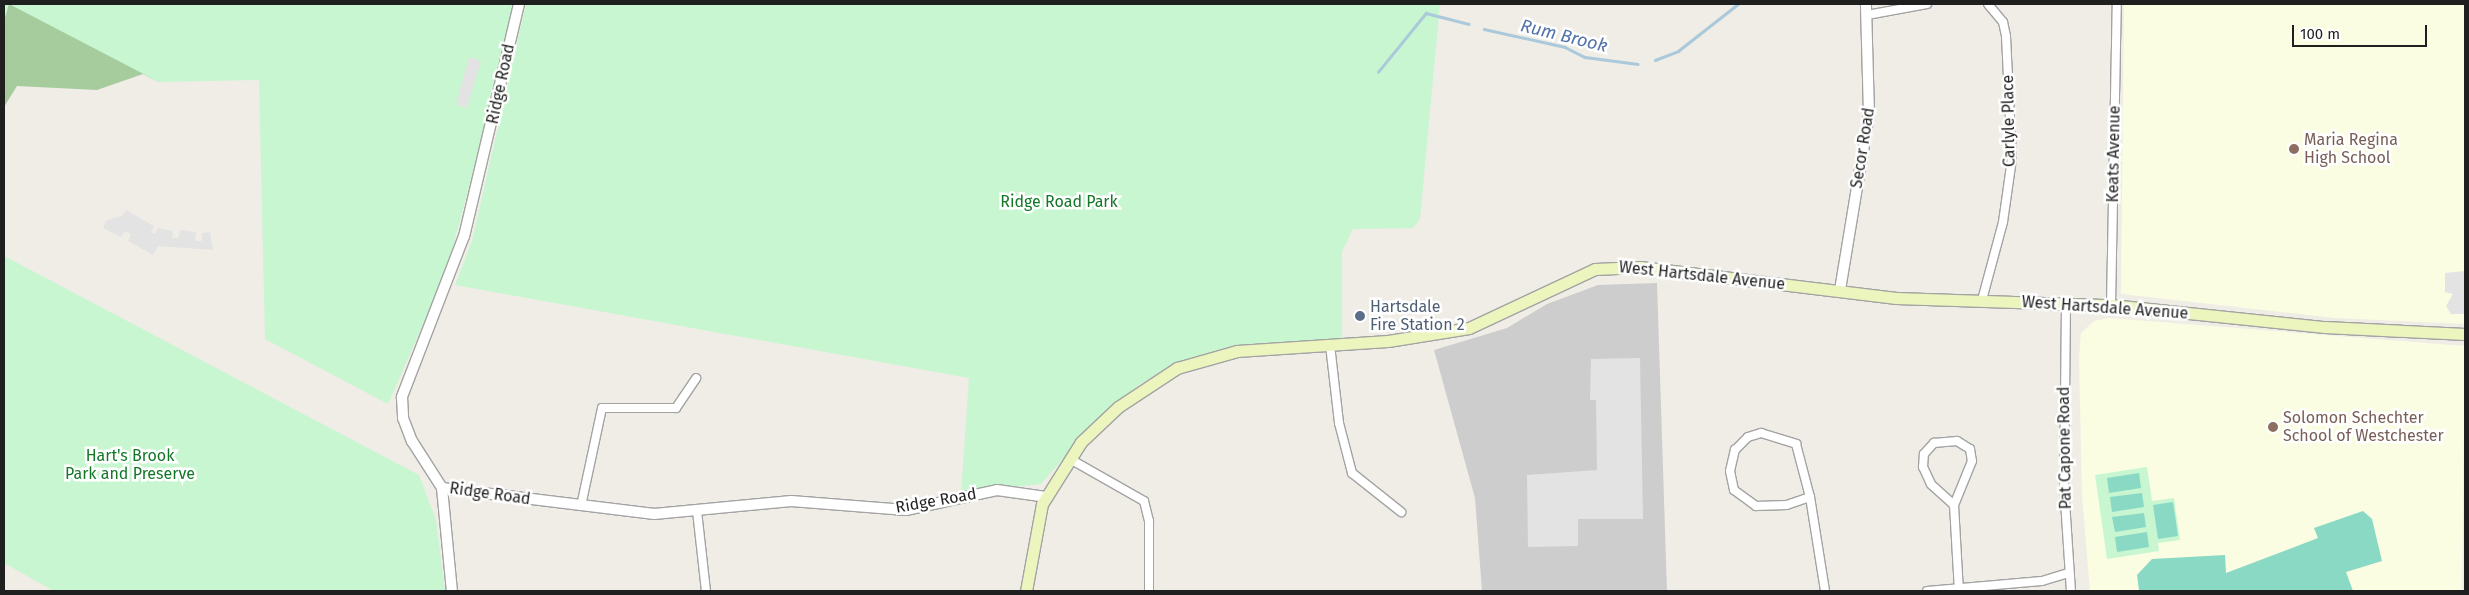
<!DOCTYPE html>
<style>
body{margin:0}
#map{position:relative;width:2469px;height:595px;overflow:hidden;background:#efede6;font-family:"Fira Sans",sans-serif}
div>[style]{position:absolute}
.education>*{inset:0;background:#fafde2}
.religious>*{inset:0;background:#cdcdcd}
.forest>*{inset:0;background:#a6cc9e}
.park>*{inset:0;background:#c7f6d0}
.pitch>*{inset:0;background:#8ad9c4}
.parking>*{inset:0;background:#e3e3e3}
.stream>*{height:2.5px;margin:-1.25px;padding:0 1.25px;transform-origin:1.25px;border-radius:1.25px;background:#aac9da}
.roads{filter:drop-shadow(1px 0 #a3a3a3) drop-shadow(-1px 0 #a3a3a3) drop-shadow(0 1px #a3a3a3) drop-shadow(0 -1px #a3a3a3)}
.minor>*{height:8px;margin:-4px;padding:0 4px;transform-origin:4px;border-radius:4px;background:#fff}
.tertiary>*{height:10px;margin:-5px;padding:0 5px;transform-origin:5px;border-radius:5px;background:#fff}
.secondary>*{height:11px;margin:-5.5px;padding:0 5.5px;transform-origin:5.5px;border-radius:5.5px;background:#ecf5be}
.dots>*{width:14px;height:14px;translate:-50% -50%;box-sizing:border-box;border:2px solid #fff;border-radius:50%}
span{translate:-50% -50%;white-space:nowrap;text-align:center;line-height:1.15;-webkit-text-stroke:5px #fff;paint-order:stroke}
.street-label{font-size:16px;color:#1f1f1f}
.education-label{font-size:16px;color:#785e54}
.left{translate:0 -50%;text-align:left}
.park-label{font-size:16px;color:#137728}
.service-label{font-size:16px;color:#4e5e75}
.water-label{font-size:18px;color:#5273a9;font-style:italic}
.frame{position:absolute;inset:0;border:5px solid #1f1f1f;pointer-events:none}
.scale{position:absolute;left:2292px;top:25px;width:135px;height:22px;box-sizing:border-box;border:2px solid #1f1f1f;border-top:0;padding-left:6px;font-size:15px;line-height:18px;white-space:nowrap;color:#1f1f1f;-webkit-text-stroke:4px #fff;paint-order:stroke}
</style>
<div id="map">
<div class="education">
<i style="clip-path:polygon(2124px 4px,2465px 4px,2465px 324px,2335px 318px,2121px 294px)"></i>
<i style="clip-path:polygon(2109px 318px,2465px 346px,2462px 591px,2090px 591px,2082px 496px,2079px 358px,2081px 333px,2094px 321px)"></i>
</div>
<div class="religious">
<i style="clip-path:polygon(1657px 283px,1667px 591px,1482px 591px,1475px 498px,1434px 350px,1507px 328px,1547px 304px,1598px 285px)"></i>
</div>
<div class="forest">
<i style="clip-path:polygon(4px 4px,288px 4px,159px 82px,143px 74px,97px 90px,17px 86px,4px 107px)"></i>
</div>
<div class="park">
<i style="clip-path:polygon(4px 4px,517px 4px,447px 270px,388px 404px,265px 339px,259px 80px,159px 82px,9px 4px,4px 21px)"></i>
<i style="clip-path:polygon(526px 4px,1440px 4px,1420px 219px,1413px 228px,1353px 229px,1342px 252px,1342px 341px,1259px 344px,1174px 367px,1140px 384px,1106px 410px,1041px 484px,961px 493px,969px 378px,455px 285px,472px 241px)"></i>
<i style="clip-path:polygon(4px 256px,419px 475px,436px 520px,445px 591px,54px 591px,4px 563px)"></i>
<i style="clip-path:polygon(2147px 467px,2152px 501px,2174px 498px,2180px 540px,2158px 543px,2159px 551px,2107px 559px,2095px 475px)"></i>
</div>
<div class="pitch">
<i style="clip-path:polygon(2139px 473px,2141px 488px,2109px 493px,2107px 478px)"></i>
<i style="clip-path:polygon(2142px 493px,2144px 507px,2112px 512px,2110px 497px)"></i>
<i style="clip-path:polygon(2173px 502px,2178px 536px,2158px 539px,2153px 505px)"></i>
<i style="clip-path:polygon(2363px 511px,2372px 519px,2382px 561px,2346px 572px,2353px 591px,2139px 591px,2137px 575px,2152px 559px,2225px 555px,2226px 573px,2318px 538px,2314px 528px)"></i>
<i style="clip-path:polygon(2144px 513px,2146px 527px,2115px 532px,2112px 517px)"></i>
<i style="clip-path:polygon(2147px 532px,2149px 547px,2117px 552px,2115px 537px)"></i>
</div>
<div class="parking">
<i style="clip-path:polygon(469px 57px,481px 61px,467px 108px,456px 105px)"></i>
<i style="clip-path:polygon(126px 210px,154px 226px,151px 232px,155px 234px,158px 228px,173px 231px,172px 238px,178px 238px,180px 230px,196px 232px,195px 241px,202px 241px,202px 233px,210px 232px,213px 250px,158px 246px,153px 255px,128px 241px,131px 234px,125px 231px,121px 237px,103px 228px,107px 220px,122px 216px)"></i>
<i style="clip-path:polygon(2465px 271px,2465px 314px,2451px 314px,2446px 306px,2453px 294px,2445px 292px,2445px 273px)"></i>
<i style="clip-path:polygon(1640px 358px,1643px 519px,1578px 519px,1578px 546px,1528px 547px,1527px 475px,1597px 470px,1596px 400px,1590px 400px,1591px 359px)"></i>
</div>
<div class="stream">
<i style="left:1484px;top:29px;width:83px;rotate:12.5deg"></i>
<i style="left:1565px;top:47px;width:22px;rotate:27deg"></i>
<i style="left:1585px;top:57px;width:53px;rotate:7.5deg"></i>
<i style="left:1655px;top:60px;width:25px;rotate:-21deg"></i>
<i style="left:1678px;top:51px;width:76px;rotate:-38.1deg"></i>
<i style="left:1378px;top:72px;width:76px;rotate:-50.9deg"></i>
<i style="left:1426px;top:13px;width:44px;rotate:14.3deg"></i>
</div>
<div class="roads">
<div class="minor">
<i style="left:1867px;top:15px;width:61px;rotate:-10.4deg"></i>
<i style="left:1982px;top:300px;width:81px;rotate:-74.9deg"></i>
<i style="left:2003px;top:222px;width:64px;rotate:-81.9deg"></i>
<i style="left:2012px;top:159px;width:123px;rotate:-92.8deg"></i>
<i style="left:2006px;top:36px;width:14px;rotate:-102deg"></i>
<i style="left:2003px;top:22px;width:23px;rotate:-130deg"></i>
<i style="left:2066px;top:304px;width:182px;rotate:90.6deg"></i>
<i style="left:2064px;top:486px;width:105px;rotate:86.2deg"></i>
<i style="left:2111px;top:305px;width:301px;rotate:-88.9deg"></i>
<i style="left:1330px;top:345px;width:79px;rotate:83.4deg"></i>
<i style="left:1339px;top:423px;width:52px;rotate:75.4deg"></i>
<i style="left:1352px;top:473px;width:63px;rotate:38.5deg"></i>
<i style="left:1761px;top:433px;width:37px;rotate:17deg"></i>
<i style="left:1796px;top:444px;width:55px;rotate:75.2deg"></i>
<i style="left:1810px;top:497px;width:24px;rotate:161deg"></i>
<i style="left:1787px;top:505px;width:31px;rotate:178deg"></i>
<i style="left:1756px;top:506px;width:27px;rotate:-144deg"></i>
<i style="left:1734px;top:490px;width:19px;rotate:-102deg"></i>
<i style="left:1730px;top:471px;width:22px;rotate:-77deg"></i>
<i style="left:1735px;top:450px;width:18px;rotate:-45deg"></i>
<i style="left:1748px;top:437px;width:14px;rotate:-17deg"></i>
<i style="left:1957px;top:441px;width:15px;rotate:32deg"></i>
<i style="left:1970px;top:449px;width:12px;rotate:81deg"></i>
<i style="left:1972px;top:461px;width:48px;rotate:112.2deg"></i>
<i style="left:1954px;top:505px;width:31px;rotate:-138deg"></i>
<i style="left:1931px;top:484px;width:19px;rotate:-115deg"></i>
<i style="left:1923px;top:467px;width:13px;rotate:-86deg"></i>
<i style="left:1924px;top:454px;width:15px;rotate:-48deg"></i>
<i style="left:1934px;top:443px;width:23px;rotate:-5deg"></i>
<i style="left:1070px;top:459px;width:85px;rotate:29.6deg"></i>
<i style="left:1144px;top:501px;width:21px;rotate:76deg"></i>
<i style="left:1149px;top:521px;width:70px;rotate:90deg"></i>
<i style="left:1810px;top:497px;width:95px;rotate:80.9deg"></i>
<i style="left:1954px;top:505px;width:86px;rotate:86.7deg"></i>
<i style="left:581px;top:506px;width:100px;rotate:-77.9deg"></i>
<i style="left:602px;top:408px;width:74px"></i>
<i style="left:676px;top:408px;width:36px;rotate:-56deg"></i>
<i style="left:697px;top:511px;width:81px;rotate:83.6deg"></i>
<i style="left:1927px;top:591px;width:115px;rotate:-5deg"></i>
<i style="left:2042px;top:581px;width:28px;rotate:-17deg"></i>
</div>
<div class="tertiary">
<i style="left:519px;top:4px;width:238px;rotate:103.3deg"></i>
<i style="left:464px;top:236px;width:173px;rotate:111.1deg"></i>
<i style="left:402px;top:397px;width:21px;rotate:87deg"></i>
<i style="left:403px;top:418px;width:25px;rotate:69deg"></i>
<i style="left:412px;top:441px;width:56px;rotate:57.4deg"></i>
<i style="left:442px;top:488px;width:214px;rotate:7deg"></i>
<i style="left:654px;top:514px;width:138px;rotate:-5.4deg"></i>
<i style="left:791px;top:501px;width:115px;rotate:4.5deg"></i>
<i style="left:906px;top:510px;width:93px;rotate:-12.4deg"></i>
<i style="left:997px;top:490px;width:49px;rotate:8.1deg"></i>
<i style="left:1840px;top:290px;width:178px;rotate:-80.6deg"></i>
<i style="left:1869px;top:114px;width:110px;rotate:-91.6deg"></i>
<i style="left:442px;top:488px;width:103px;rotate:84.5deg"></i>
</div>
<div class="secondary">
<i style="left:1026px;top:591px;width:88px;rotate:-79.6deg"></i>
<i style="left:1042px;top:504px;width:73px;rotate:-57.8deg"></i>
<i style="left:1081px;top:442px;width:51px;rotate:-43.4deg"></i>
<i style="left:1118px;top:407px;width:71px;rotate:-33.5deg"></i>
<i style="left:1177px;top:368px;width:62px;rotate:-15.8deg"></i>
<i style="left:1237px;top:351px;width:151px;rotate:-3.8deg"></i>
<i style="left:1388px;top:341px;width:82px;rotate:-9.1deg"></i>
<i style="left:1469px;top:328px;width:139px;rotate:-25.1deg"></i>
<i style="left:1595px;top:269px;width:45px;rotate:-2.5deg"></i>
<i style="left:1640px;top:267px;width:258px;rotate:6.9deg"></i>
<i style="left:1896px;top:298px;width:215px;rotate:1.9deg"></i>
<i style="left:2111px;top:305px;width:215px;rotate:5.9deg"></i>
<i style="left:2325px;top:327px;width:140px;rotate:2.9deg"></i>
</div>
</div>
<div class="dots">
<i style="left:2294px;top:149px;background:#8d6e63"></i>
<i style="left:1360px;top:316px;background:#5c6f8a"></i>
<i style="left:2273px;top:427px;background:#8d6e63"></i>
</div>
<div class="street-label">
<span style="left:501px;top:84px;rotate:-78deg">Ridge Road</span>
<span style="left:2009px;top:121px;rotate:-91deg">Carlyle Place</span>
<span style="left:1863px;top:148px;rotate:-81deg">Secor Road</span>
<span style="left:2114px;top:154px;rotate:-89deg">Keats Avenue</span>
<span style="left:1702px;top:276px;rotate:6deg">West Hartsdale Avenue</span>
<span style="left:2105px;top:308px;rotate:4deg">West Hartsdale Avenue</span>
<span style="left:2065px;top:448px;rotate:-91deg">Pat Capone Road</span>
<span style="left:490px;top:494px;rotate:8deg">Ridge Road</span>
<span style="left:936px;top:501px;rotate:-10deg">Ridge Road</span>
</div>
<div class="education-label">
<span class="left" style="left:2304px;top:149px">Maria Regina<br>High School</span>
<span class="left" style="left:2283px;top:427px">Solomon Schechter<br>School of Westchester</span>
</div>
<div class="park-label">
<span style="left:1059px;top:202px">Ridge Road Park</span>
<span style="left:130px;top:465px">Hart's Brook<br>Park and Preserve</span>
</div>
<div class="service-label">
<span class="left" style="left:1370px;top:316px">Hartsdale<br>Fire Station 2</span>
</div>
<div class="water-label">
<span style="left:1564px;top:36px;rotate:14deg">Rum Brook</span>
</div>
<div class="frame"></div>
<div class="scale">100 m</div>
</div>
